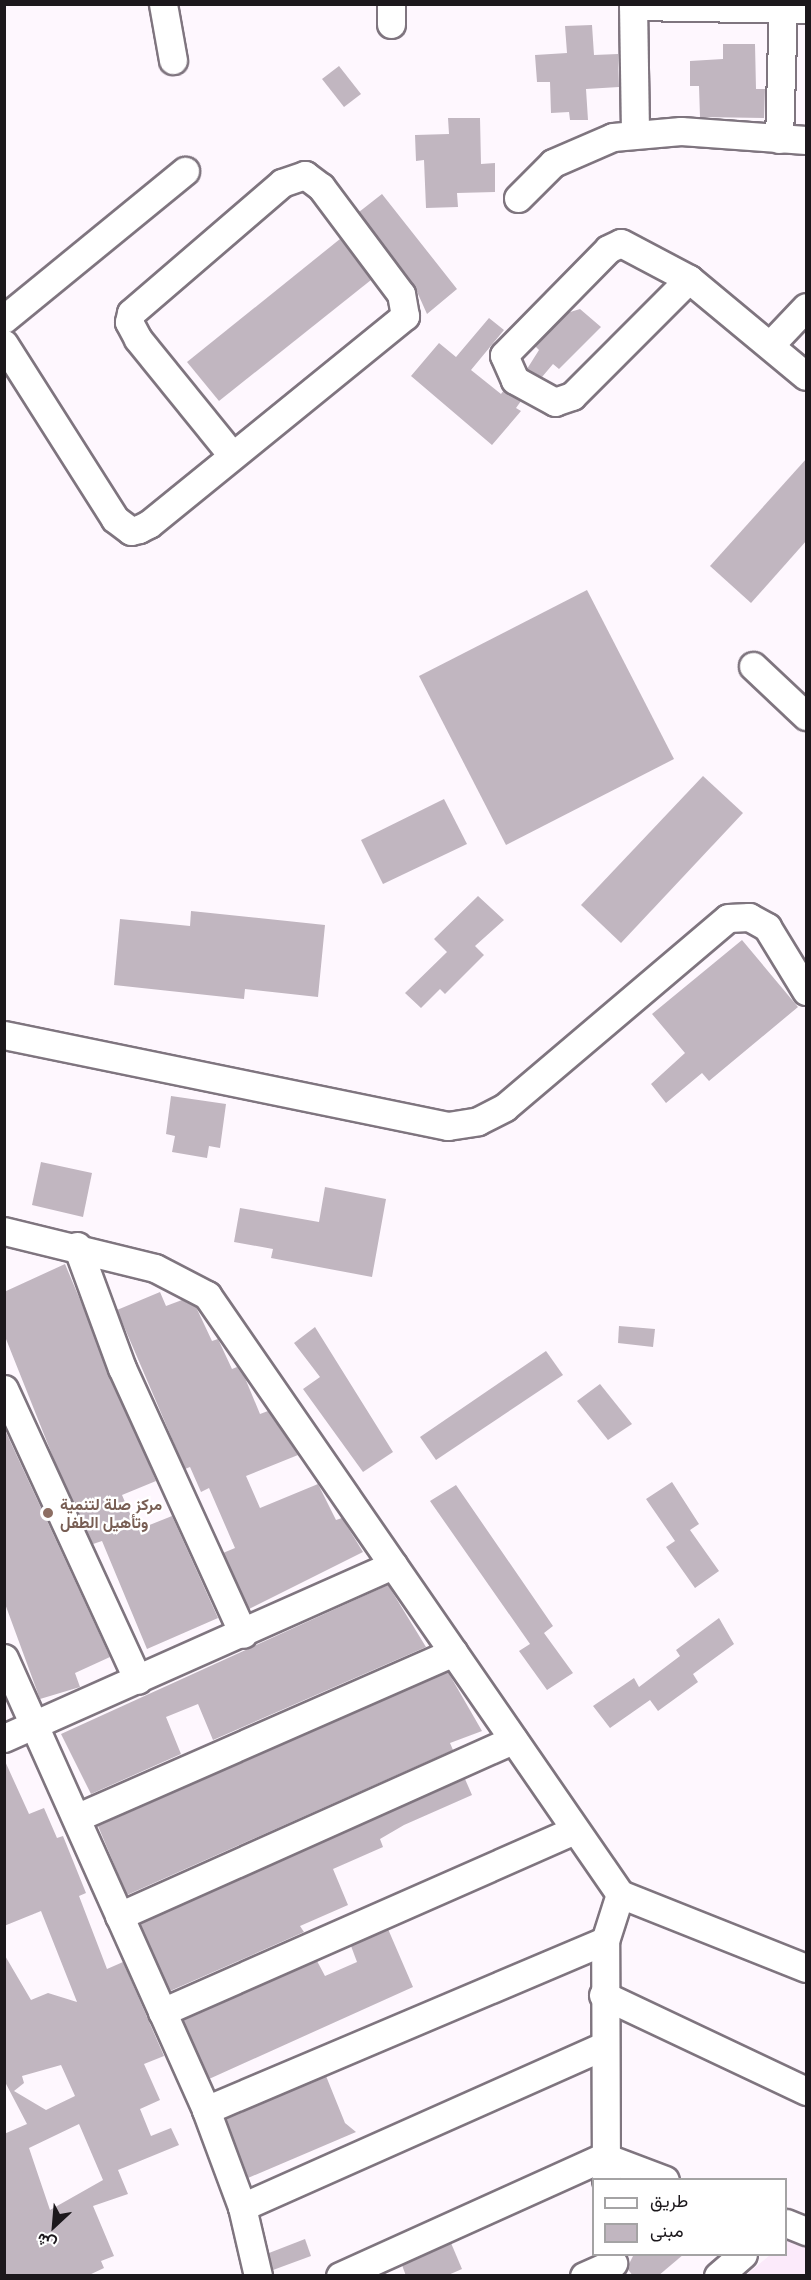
<!DOCTYPE html>
<meta charset="utf-8">
<style>
body{margin:0}
#map{position:relative;width:811px;height:2280px;overflow:hidden;background:#fef7fe;font-family:"PT Sans",Vazirmatn,sans-serif}
div>[style]{position:absolute}
.built>*{inset:0;background:#fbeafa}
.building>*{inset:0;background:#c1b6c0}
.roads{filter:drop-shadow(2px 0 #7f757f) drop-shadow(-2px 0 #7f757f) drop-shadow(0 2px #7f757f) drop-shadow(0 -2px #7f757f)}
.minor>*{height:27px;margin:-13.5px;padding:0 13.5px;transform-origin:13.5px;border-radius:13.5px;background:#fff}
.dots>*{width:16px;height:16px;translate:-50% -50%;box-sizing:border-box;border:3px solid #fff;border-radius:50%}
span{translate:-50% -50%;white-space:nowrap;text-align:center;line-height:1.15;-webkit-text-stroke:4.5px #fff;paint-order:stroke}
.education-label{font-size:16px;color:#785e54;font-weight:700}
.left{translate:0 -50%;text-align:left}
.frame{position:absolute;inset:0;border:6px solid #1c181c;pointer-events:none}
.legend{position:absolute;left:592px;top:2178px;width:195px;height:78px;box-sizing:border-box;background:#fff;border:2px solid #a4a3a4;margin:0;padding:8px 10px;list-style:none;font-size:18px;color:#1c181c}
.legend li{display:flex;align-items:center;gap:12px;height:30px}
.legend b{width:30px;border:2px solid #a4a3a4}
.north{position:absolute;left:24px;top:2196px;width:60px;height:60px;-webkit-text-stroke:4px #fff;paint-order:stroke;rotate:206deg;font-size:16px;font-weight:700;line-height:24px;text-align:center;color:#1c181c}
.north::after{content:'';display:block;margin:auto;width:21px;height:27px;background:#1c181c;clip-path:polygon(50% 0,100% 100%,50% 72%,0 100%)}
</style>
<div id="map">
<div class="built">
<i style="clip-path:polygon(792px 2235px,806px 2241px,806px 2275px,745px 2276px,770px 2255px,786px 2254px,786px 2241px)"></i>
</div>
<div class="building">
<i style="clip-path:polygon(592px 25px,594px 55px,618px 54px,619px 87px,586px 89px,588px 120px,570px 120px,569px 112px,551px 113px,550px 82px,537px 82px,535px 55px,567px 53px,565px 26px)"></i>
<i style="clip-path:polygon(723px 44px,755px 44px,756px 89px,765px 89px,764px 118px,700px 117px,699px 86px,690px 86px,690px 61px,723px 59px)"></i>
<i style="clip-path:polygon(339px 66px,361px 94px,344px 107px,322px 79px)"></i>
<i style="clip-path:polygon(448px 118px,480px 118px,481px 164px,495px 163px,495px 192px,457px 193px,458px 207px,426px 208px,424px 160px,416px 161px,415px 135px,449px 134px)"></i>
<i style="clip-path:polygon(382px 194px,457px 289px,427px 314px,414px 285px,359px 212px)"></i>
<i style="clip-path:polygon(340px 239px,371px 280px,219px 401px,187px 362px)"></i>
<i style="clip-path:polygon(580px 309px,601px 327px,559px 369px,553px 364px,542px 377px,527px 369px,539px 350px,535px 346px,567px 313px)"></i>
<i style="clip-path:polygon(489px 318px,504px 330px,471px 370px,501px 394px,504px 390px,521px 401px,516px 408px,521px 411px,492px 445px,411px 376px,439px 343px,456px 357px)"></i>
<i style="clip-path:polygon(807px 458px,807px 540px,751px 603px,710px 566px)"></i>
<i style="clip-path:polygon(587px 590px,674px 759px,506px 845px,419px 676px)"></i>
<i style="clip-path:polygon(703px 776px,743px 813px,621px 943px,581px 905px)"></i>
<i style="clip-path:polygon(444px 799px,467px 844px,383px 884px,361px 840px)"></i>
<i style="clip-path:polygon(478px 896px,504px 920px,475px 946px,484px 955px,445px 994px,440px 989px,421px 1008px,405px 993px,447px 952px,434px 939px)"></i>
<i style="clip-path:polygon(191px 911px,325px 925px,318px 997px,245px 989px,244px 999px,114px 985px,120px 919px,190px 926px)"></i>
<i style="clip-path:polygon(742px 940px,798px 1007px,709px 1081px,702px 1073px,666px 1103px,651px 1084px,685px 1053px,652px 1014px)"></i>
<i style="clip-path:polygon(171px 1096px,226px 1104px,220px 1148px,209px 1146px,207px 1158px,172px 1152px,175px 1136px,166px 1134px)"></i>
<i style="clip-path:polygon(41px 1162px,92px 1173px,83px 1217px,32px 1205px)"></i>
<i style="clip-path:polygon(325px 1187px,386px 1199px,372px 1277px,271px 1258px,273px 1249px,234px 1242px,240px 1208px,319px 1222px)"></i>
<i style="clip-path:polygon(65px 1264px,156px 1481px,122px 1495px,137px 1530px,172px 1516px,218px 1618px,147px 1649px,102px 1541px,93px 1544px,57px 1467px,4px 1334px,4px 1292px)"></i>
<i style="clip-path:polygon(160px 1292px,166px 1306px,182px 1300px,196px 1307px,212px 1341px,218px 1339px,232px 1369px,237px 1367px,245px 1378px,260px 1414px,268px 1411px,298px 1455px,246px 1476px,260px 1508px,318px 1484px,336px 1520px,342px 1518px,363px 1552px,249px 1609px,223px 1553px,235px 1548px,209px 1488px,201px 1492px,190px 1467px,185px 1469px,117px 1310px)"></i>
<i style="clip-path:polygon(619px 1326px,655px 1329px,653px 1347px,618px 1343px)"></i>
<i style="clip-path:polygon(315px 1327px,393px 1452px,363px 1472px,303px 1389px,320px 1377px,294px 1343px)"></i>
<i style="clip-path:polygon(546px 1351px,563px 1375px,436px 1460px,420px 1437px)"></i>
<i style="clip-path:polygon(600px 1384px,632px 1424px,608px 1440px,577px 1401px)"></i>
<i style="clip-path:polygon(4px 1428px,110px 1657px,75px 1673px,80px 1687px,40px 1699px,4px 1601px)"></i>
<i style="clip-path:polygon(672px 1482px,699px 1524px,690px 1530px,719px 1571px,695px 1588px,666px 1547px,675px 1541px,646px 1499px)"></i>
<i style="clip-path:polygon(456px 1485px,553px 1626px,544px 1633px,573px 1673px,547px 1690px,519px 1651px,530px 1644px,430px 1501px)"></i>
<i style="clip-path:polygon(388px 1585px,426px 1647px,213px 1740px,198px 1704px,166px 1717px,181px 1754px,91px 1794px,61px 1734px)"></i>
<i style="clip-path:polygon(719px 1618px,734px 1644px,693px 1674px,698px 1682px,658px 1711px,650px 1700px,610px 1728px,593px 1706px,634px 1678px,639px 1687px,680px 1656px,676px 1650px)"></i>
<i style="clip-path:polygon(448px 1672px,482px 1731px,450px 1743px,453px 1750px,127px 1895px,98px 1826px)"></i>
<i style="clip-path:polygon(evenodd,4px 1759px,29px 1814px,44px 1808px,57px 1838px,63px 1836px,86px 1893px,79px 1896px,107px 1969px,123px 1962px,164px 2056px,144px 2064px,160px 2100px,140px 2109px,151px 2136px,171px 2128px,179px 2145px,118px 2170px,128px 2194px,93px 2206px,114px 2256px,101px 2261px,104px 2268px,87px 2276px,4px 2275px,4px 2134px,27px 2124px,4px 2080px,4px 1954px,31px 2000px,48px 1993px,77px 2002px,41px 1911px,4px 1926px,4px 1759px,61px 2065px,75px 2096px,46px 2110px,14px 2091px,24px 2083px,22px 2076px,61px 2065px,4px 1759px,79px 2124px,103px 2180px,50px 2210px,29px 2148px,79px 2124px)"></i>
<i style="clip-path:polygon(465px 1779px,472px 1795px,404px 1825px,380px 1839px,383px 1847px,333px 1869px,348px 1905px,300px 1926px,304px 1932px,170px 1991px,140px 1924px)"></i>
<i style="clip-path:polygon(388px 1929px,413px 1987px,209px 2079px,183px 2020px,317px 1961px,325px 1976px,357px 1962px,351px 1946px)"></i>
<i style="clip-path:polygon(326px 2076px,345px 2123px,356px 2132px,248px 2178px,226px 2119px)"></i>
<i style="clip-path:polygon(305px 2239px,311px 2256px,273px 2270px,269px 2253px)"></i>
<i style="clip-path:polygon(451px 2243px,462px 2269px,446px 2276px,406px 2276px,402px 2265px)"></i>
<i style="clip-path:polygon(634px 2254px,684px 2254px,658px 2276px,633px 2276px,627px 2268px)"></i>
</div>
<div class="roads">
<div class="minor">
<i style="left:163px;top:4px;width:57px;rotate:79.9deg"></i>
<i style="left:391px;top:4px;width:20px;rotate:90deg"></i>
<i style="left:633px;top:4px;width:129px;rotate:89.1deg"></i>
<i style="left:633px;top:6px;width:173px;rotate:1deg"></i>
<i style="left:779px;top:139px;width:131px;rotate:-88.3deg"></i>
<i style="left:518px;top:198px;width:49px;rotate:-45deg"></i>
<i style="left:553px;top:163px;width:65px;rotate:-23.4deg"></i>
<i style="left:613px;top:137px;width:68px;rotate:-5deg"></i>
<i style="left:681px;top:131px;width:125px;rotate:4.1deg"></i>
<i style="left:689px;top:279px;width:165px;rotate:135deg"></i>
<i style="left:572px;top:396px;width:18px;rotate:161deg"></i>
<i style="left:555px;top:402px;width:46px;rotate:-151.2deg"></i>
<i style="left:515px;top:380px;width:27px;rotate:-114deg"></i>
<i style="left:504px;top:355px;width:148px;rotate:-45.5deg"></i>
<i style="left:608px;top:249px;width:14px;rotate:-25deg"></i>
<i style="left:621px;top:243px;width:77px;rotate:27.9deg"></i>
<i style="left:689px;top:279px;width:152px;rotate:39.7deg"></i>
<i style="left:4px;top:319px;width:234px;rotate:-39.3deg"></i>
<i style="left:4px;top:344px;width:207px;rotate:57.6deg"></i>
<i style="left:115px;top:519px;width:20px;rotate:37deg"></i>
<i style="left:131px;top:531px;width:8px;rotate:-14deg"></i>
<i style="left:139px;top:529px;width:11px;rotate:-27deg"></i>
<i style="left:149px;top:524px;width:330px;rotate:-39.1deg"></i>
<i style="left:405px;top:316px;width:22px;rotate:-100deg"></i>
<i style="left:401px;top:294px;width:134px;rotate:-126.8deg"></i>
<i style="left:321px;top:187px;width:20px;rotate:-143deg"></i>
<i style="left:305px;top:175px;width:24px;rotate:161deg"></i>
<i style="left:282px;top:183px;width:199px;rotate:139.3deg"></i>
<i style="left:131px;top:313px;width:9px;rotate:103deg"></i>
<i style="left:129px;top:322px;width:19px;rotate:62deg"></i>
<i style="left:138px;top:339px;width:149px;rotate:51deg"></i>
<i style="left:770px;top:345px;width:52px;rotate:-46.5deg"></i>
<i style="left:753px;top:666px;width:73px;rotate:43.3deg"></i>
<i style="left:4px;top:1035px;width:453px;rotate:11.6deg"></i>
<i style="left:448px;top:1126px;width:30px;rotate:-9deg"></i>
<i style="left:478px;top:1121px;width:30px;rotate:-27deg"></i>
<i style="left:505px;top:1107px;width:292px;rotate:-40.3deg"></i>
<i style="left:728px;top:918px;width:21px;rotate:-3deg"></i>
<i style="left:749px;top:917px;width:21px;rotate:29deg"></i>
<i style="left:767px;top:927px;width:75px;rotate:58.6deg"></i>
<i style="left:4px;top:1231px;width:155px;rotate:13.8deg"></i>
<i style="left:155px;top:1268px;width:59px;rotate:27.4deg"></i>
<i style="left:207px;top:1295px;width:728px;rotate:55.41deg"></i>
<i style="left:620px;top:1894px;width:200px;rotate:21.7deg"></i>
<i style="left:77px;top:1246px;width:130px;rotate:69.8deg"></i>
<i style="left:122px;top:1368px;width:292px;rotate:65.5deg"></i>
<i style="left:4px;top:1389px;width:320px;rotate:65.3deg"></i>
<i style="left:4px;top:1658px;width:495px;rotate:65.9deg"></i>
<i style="left:206px;top:2110px;width:103px;rotate:69.6deg"></i>
<i style="left:242px;top:2207px;width:71px;rotate:76.9deg"></i>
<i style="left:4px;top:1738px;width:426px;rotate:-24deg"></i>
<i style="left:78px;top:1817px;width:410px;rotate:-23.7deg"></i>
<i style="left:119px;top:1916px;width:432px;rotate:-24.1deg"></i>
<i style="left:603px;top:1995px;width:225px;rotate:25.3deg"></i>
<i style="left:162px;top:2012px;width:451px;rotate:-23.8deg"></i>
<i style="left:206px;top:2110px;width:433px;rotate:-23deg"></i>
<i style="left:606px;top:2180px;width:239px;rotate:-90.2deg"></i>
<i style="left:605px;top:1941px;width:49px;rotate:-72.3deg"></i>
<i style="left:242px;top:2207px;width:396px;rotate:-24deg"></i>
<i style="left:786px;top:2223px;width:22px;rotate:22deg"></i>
<i style="left:340px;top:2276px;width:290px;rotate:-24.3deg"></i>
<i style="left:604px;top:2157px;width:65px;rotate:20.7deg"></i>
<i style="left:584px;top:2276px;width:32px;rotate:-24deg"></i>
<i style="left:718px;top:2276px;width:33px;rotate:-41deg"></i>
</div>
</div>
<div class="dots">
<i style="left:48px;top:1513px;background:#8d6e63"></i>
</div>
<div class="education-label">
<span class="left" style="left:60px;top:1513px">مركز صلة لتنمية<br>وتأهيل الطفل</span>
</div>
<div class="frame"></div>
<ul class="legend">
<li><b style="height:8px;background:#fff"></b>طريق</li>
<li><b style="height:16px;background:#c1b6c0"></b>مبنى</li>
</ul>
<div class="north">ش</div>
</div>
